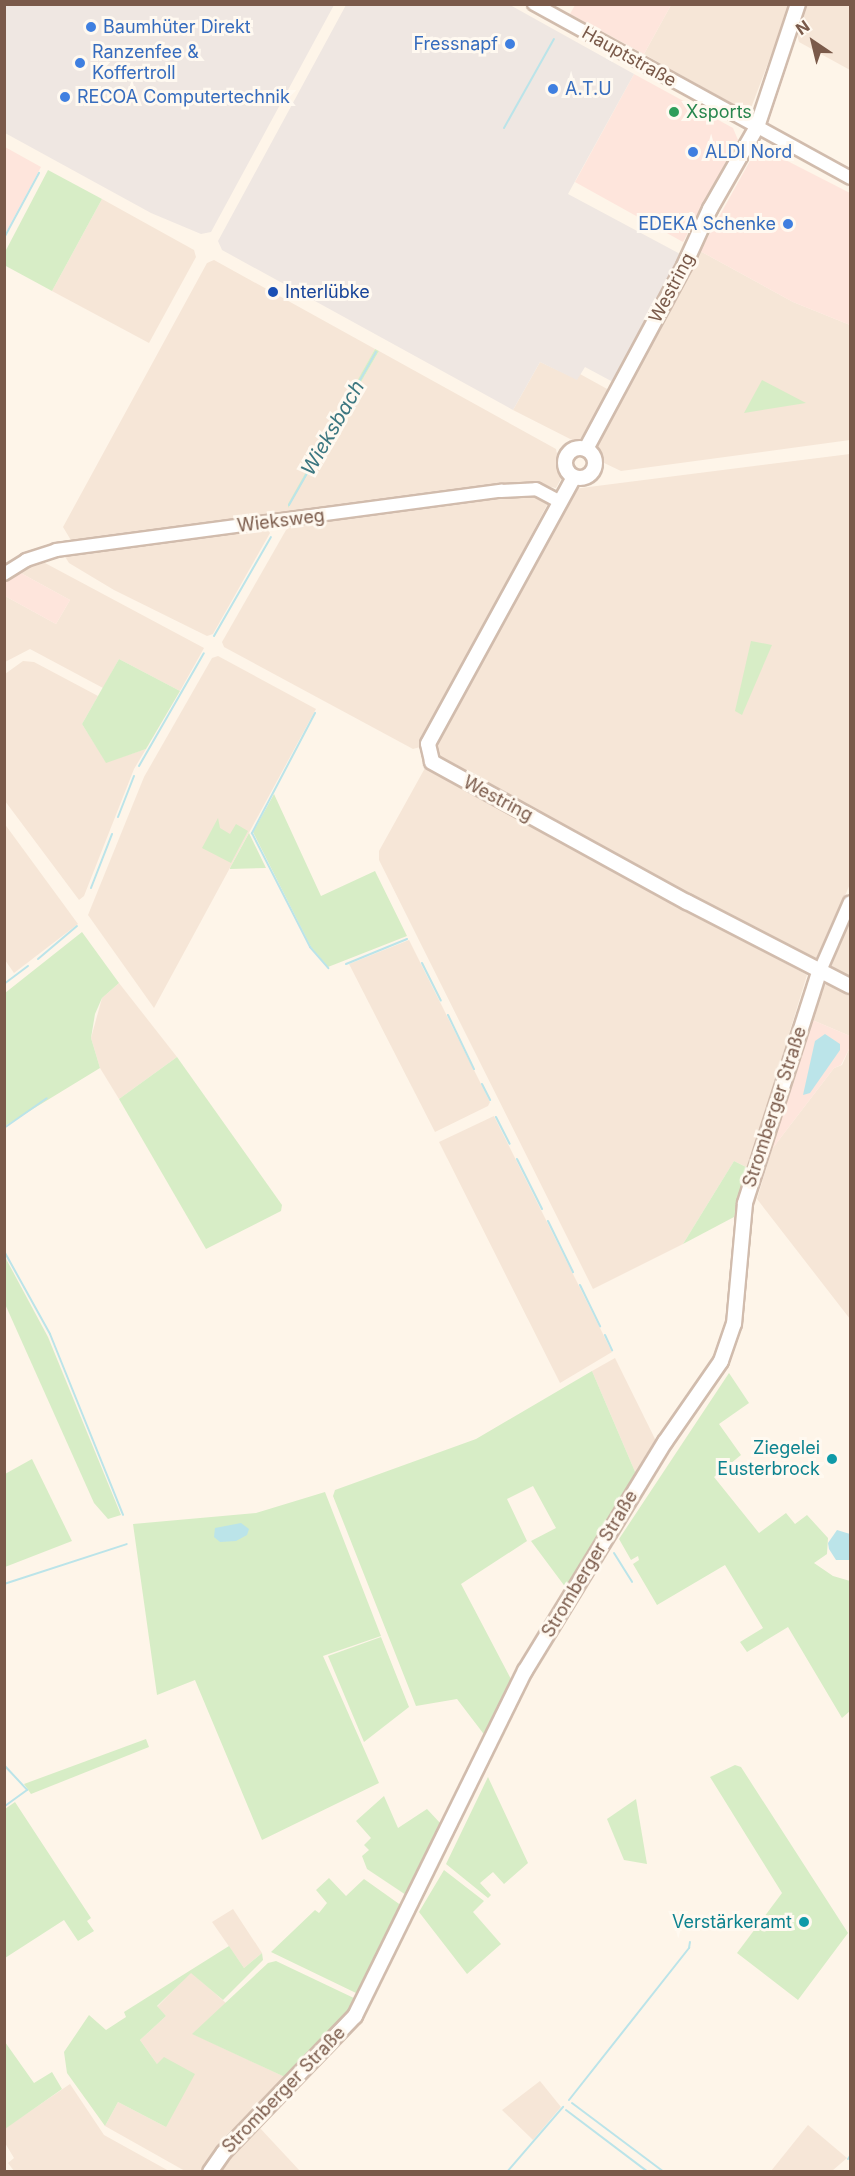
<!DOCTYPE html>
<meta charset="utf-8">
<style>
body{margin:0}
#map{position:relative;width:855px;height:2176px;overflow:hidden;background:#fef5e9;font-family:Inter,sans-serif}
div>[style]{position:absolute}
.residential>*{inset:0;background:#f6e6d7}
.commercial>*{inset:0;background:#fee5dc}
.industrial>*{inset:0;background:#efe7e2}
.green>*{inset:0;background:#d7edc6}
.water>*{inset:0;background:#bbe4e9}
.stream>*{height:2px;margin:-1px;padding:0 1px;transform-origin:1px;border-radius:1px;background:#bbe4e9}
.roads{filter:drop-shadow(2px 0 #d1bcad) drop-shadow(-2px 0 #d1bcad) drop-shadow(0 2px #d1bcad) drop-shadow(0 -2px #d1bcad)}
.tertiary>*{height:12px;margin:-6px;padding:0 6px;transform-origin:6px;border-radius:6px;background:#fff}
.secondary>*{height:14px;margin:-7px;padding:0 7px;transform-origin:7px;border-radius:7px;background:#fff}
.secondary>.ring{margin:-7px;padding:0;box-sizing:content-box;background:none;border:14px solid #fff;border-radius:50%}
.dots>*{width:16px;height:16px;translate:-50% -50%;box-sizing:border-box;border:3px solid #fff9f0;border-radius:50%}
span{translate:-50% -50%;white-space:nowrap;text-align:center;line-height:1.15;-webkit-text-stroke:6px #fff9f0;paint-order:stroke}
.shop-label{font-size:18px;color:#366cbe}
.left{translate:0 -50%;text-align:left}
.right{translate:-100% -50%;text-align:right}
.street-label{font-size:18px;color:#7a5a4a}
.leisure-label{font-size:18px;color:#27864d}
.transit-label{font-size:18px;color:#164399}
.culture-label{font-size:18px;color:#0d838f}
.water-label{font-size:20px;color:#3c7780;font-style:italic}
.frame{position:absolute;inset:0;border:6px solid #7a5a4a;pointer-events:none}
.north{position:absolute;left:783px;top:12px;width:60px;height:60px;-webkit-text-stroke:4px #fff9f0;paint-order:stroke;rotate:325deg;font-size:16px;font-weight:700;line-height:24px;text-align:center;color:#7a5a4a}
.north::after{content:'';display:block;margin:auto;width:21px;height:27px;background:#7a5a4a;clip-path:polygon(50% 0,100% 100%,50% 72%,0 100%)}
</style>
<div id="map">
<div class="residential">
<i style="clip-path:polygon(671px 5px,790px 5px,751px 108px,743px 110px,644px 54px)"></i>
<i style="clip-path:polygon(806px 5px,850px 5px,850px 70px,799px 42px,797px 35px)"></i>
<i style="clip-path:polygon(102px 199px,194px 250px,196px 257px,149px 343px,52px 291px)"></i>
<i style="clip-path:polygon(700px 251px,793px 302px,850px 325px,850px 440px,621px 471px,602px 462px,595px 446px)"></i>
<i style="clip-path:polygon(214px 260px,375px 349px,288px 507px,379px 351px,556px 449px,562px 477px,556px 488px,524px 482px,72px 542px,63px 527px,207px 263px)"></i>
<i style="clip-path:polygon(540px 362px,577px 379px,580px 374px,609px 390px,578px 443px,513px 410px)"></i>
<i style="clip-path:polygon(850px 454px,850px 884px,818px 959px,811px 962px,444px 763px,437px 754px,436px 745px,573px 489px)"></i>
<i style="clip-path:polygon(531px 494px,546px 500px,547px 505px,420px 747px,413px 749px,224px 647px,222px 642px,286px 530px,294px 525px)"></i>
<i style="clip-path:polygon(267px 529px,270px 533px,213px 634px,207px 636px,114px 590px,69px 563px,64px 555px)"></i>
<i style="clip-path:polygon(35px 562px,45px 563px,204px 648px,180px 691px,119px 659px,103px 688px,30px 649px,5px 662px,5px 596px,56px 624px,70px 600px,19px 572px)"></i>
<i style="clip-path:polygon(218px 656px,316px 709px,154px 1008px,88px 915px,144px 777px,212px 658px)"></i>
<i style="clip-path:polygon(23px 661px,34px 662px,98px 696px,82px 724px,106px 762px,146px 749px,134px 769px,84px 896px,79px 900px,5px 801px,5px 674px)"></i>
<i style="clip-path:polygon(425px 768px,807px 975px,748px 1168px,734px 1161px,683px 1244px,593px 1289px,379px 860px,379px 851px)"></i>
<i style="clip-path:polygon(4px 823px,78px 924px,14px 973px,5px 960px)"></i>
<i style="clip-path:polygon(850px 919px,850px 977px,833px 970px,831px 965px)"></i>
<i style="clip-path:polygon(409px 940px,490px 1102px,488px 1106px,435px 1132px,349px 964px)"></i>
<i style="clip-path:polygon(119px 983px,177px 1057px,119px 1099px,100px 1068px,91px 1038px,102px 998px)"></i>
<i style="clip-path:polygon(828px 984px,850px 993px,850px 1036px,810px 1019px,821px 987px)"></i>
<i style="clip-path:polygon(850px 1047px,850px 1319px,757px 1199px,772px 1149px,834px 1068px,842px 1065px)"></i>
<i style="clip-path:polygon(494px 1116px,612px 1352px,560px 1383px,439px 1142px)"></i>
<i style="clip-path:polygon(615px 1358px,656px 1441px,636px 1474px,592px 1371px)"></i>
<i style="clip-path:polygon(233px 1909px,262px 1953px,244px 1968px,212px 1922px)"></i>
<i style="clip-path:polygon(191px 1972px,227px 2004px,193px 2034px,287px 2078px,218px 2148px,203px 2171px,185px 2171px,105px 2126px,118px 2102px,166px 2127px,157px 2064px,140px 2040px,166px 2016px,157px 2007px)"></i>
<i style="clip-path:polygon(540px 2081px,561px 2107px,533px 2140px,502px 2110px)"></i>
<i style="clip-path:polygon(70px 2084px,104px 2135px,169px 2171px,14px 2171px,8px 2163px,14px 2158px,5px 2143px,4px 2129px)"></i>
<i style="clip-path:polygon(808px 2125px,847px 2158px,832px 2171px,771px 2171px)"></i>
<i style="clip-path:polygon(259px 2127px,300px 2171px,218px 2172px,229px 2156px)"></i>
</div>
<div class="commercial">
<i style="clip-path:polygon(575px 5px,575px 4px,671px 5px,644px 54px,570px 14px)"></i>
<i style="clip-path:polygon(634px 74px,733px 128px,738px 140px,683px 242px,575px 182px)"></i>
<i style="clip-path:polygon(5px 147px,41px 167px,5px 234px)"></i>
<i style="clip-path:polygon(762px 148px,850px 193px,850px 325px,793px 302px,700px 251px,756px 150px)"></i>
<i style="clip-path:polygon(19px 572px,70px 600px,56px 624px,5px 596px,5px 581px)"></i>
<i style="clip-path:polygon(810px 1019px,850px 1036px,850px 1047px,841px 1065px,834px 1068px,772px 1149px)"></i>
</div>
<div class="industrial">
<i style="clip-path:polygon(4px 5px,5px 4px,334px 5px,211px 232px,201px 234px,151px 213px,5px 133px)"></i>
<i style="clip-path:polygon(510px 5px,634px 74px,568px 194px,682px 255px,613px 382px,585px 367px,577px 380px,540px 362px,513px 410px,222px 250px,218px 241px,346px 5px)"></i>
</div>
<div class="green">
<i style="clip-path:polygon(48px 170px,102px 199px,52px 291px,4px 265px,5px 252px)"></i>
<i style="clip-path:polygon(375px 349px,379px 351px,288px 508px,288px 504px)"></i>
<i style="clip-path:polygon(762px 380px,806px 403px,744px 413px)"></i>
<i style="clip-path:polygon(751px 641px,772px 645px,742px 715px,735px 711px)"></i>
<i style="clip-path:polygon(119px 659px,180px 691px,146px 749px,106px 763px,82px 724px)"></i>
<i style="clip-path:polygon(274px 794px,321px 896px,375px 871px,407px 936px,328px 967px,311px 947px,253px 832px)"></i>
<i style="clip-path:polygon(218px 818px,220px 828px,230px 834px,236px 824px,248px 831px,231px 863px,202px 848px)"></i>
<i style="clip-path:polygon(249px 833px,266px 868px,230px 869px,230px 868px)"></i>
<i style="clip-path:polygon(82px 932px,119px 983px,102px 998px,95px 1014px,91px 1038px,100px 1068px,5px 1126px,5px 993px)"></i>
<i style="clip-path:polygon(177px 1057px,282px 1205px,281px 1211px,206px 1249px,119px 1099px)"></i>
<i style="clip-path:polygon(734px 1161px,748px 1168px,734px 1217px,683px 1244px)"></i>
<i style="clip-path:polygon(5px 1257px,48px 1337px,121px 1515px,108px 1519px,94px 1503px,5px 1304px)"></i>
<i style="clip-path:polygon(592px 1371px,636px 1474px,566px 1588px,531px 1541px,556px 1528px,533px 1486px,507px 1499px,527px 1541px,461px 1584px,512px 1681px,486px 1737px,457px 1699px,416px 1706px,333px 1496px,335px 1490px,476px 1439px)"></i>
<i style="clip-path:polygon(729px 1373px,749px 1403px,719px 1424px,741px 1455px,714px 1477px,759px 1533px,786px 1513px,795px 1524px,807px 1515px,828px 1538px,827px 1554px,814px 1563px,833px 1576px,850px 1581px,850px 1711px,842px 1718px,788px 1627px,747px 1652px,740px 1642px,763px 1628px,725px 1565px,657px 1605px,633px 1564px,639px 1560px,638px 1556px,631px 1560px,619px 1539px)"></i>
<i style="clip-path:polygon(32px 1459px,72px 1541px,5px 1567px,5px 1474px)"></i>
<i style="clip-path:polygon(325px 1492px,381px 1636px,323px 1656px,379px 1783px,262px 1840px,195px 1680px,157px 1695px,133px 1524px,256px 1513px)"></i>
<i style="clip-path:polygon(381px 1637px,409px 1707px,364px 1742px,328px 1656px)"></i>
<i style="clip-path:polygon(146px 1739px,149px 1747px,31px 1794px,24px 1784px)"></i>
<i style="clip-path:polygon(735px 1765px,741px 1767px,848px 1933px,798px 2000px,737px 1953px,782px 1893px,710px 1777px)"></i>
<i style="clip-path:polygon(488px 1777px,528px 1863px,504px 1884px,493px 1872px,480px 1883px,491px 1895px,488px 1898px,446px 1864px)"></i>
<i style="clip-path:polygon(384px 1796px,398px 1828px,427px 1809px,441px 1824px,406px 1895px,367px 1869px,362px 1856px,369px 1850px,364px 1845px,371px 1838px,356px 1821px)"></i>
<i style="clip-path:polygon(636px 1799px,647px 1864px,624px 1860px,607px 1819px)"></i>
<i style="clip-path:polygon(15px 1802px,91px 1918px,87px 1921px,94px 1931px,78px 1941px,64px 1920px,5px 1958px,5px 1809px)"></i>
<i style="clip-path:polygon(444px 1870px,484px 1901px,473px 1912px,501px 1944px,467px 1974px,419px 1912px)"></i>
<i style="clip-path:polygon(329px 1878px,346px 1896px,364px 1879px,402px 1906px,360px 1992px,356px 1993px,271px 1952px,315px 1910px,319px 1913px,327px 1903px,316px 1890px)"></i>
<i style="clip-path:polygon(229px 1946px,244px 1968px,262px 1953px,263px 1960px,223px 2000px,191px 1973px,157px 2006px,166px 2016px,140px 2040px,157px 2064px,164px 2057px,195px 2074px,166px 2127px,118px 2102px,105px 2126px,67px 2073px,64px 2052px,89px 2015px,106px 2030px,126px 2017px,124px 2012px)"></i>
<i style="clip-path:polygon(276px 1961px,358px 2000px,287px 2078px,192px 2034px,268px 1963px)"></i>
<i style="clip-path:polygon(5px 2042px,34px 2083px,52px 2072px,62px 2089px,5px 2129px)"></i>
</div>
<div class="water">
<i style="clip-path:polygon(825px 1034px,840px 1044px,840px 1050px,810px 1093px,803px 1095px,815px 1041px)"></i>
<i style="clip-path:polygon(241px 1523px,249px 1529px,247px 1535px,236px 1541px,220px 1542px,214px 1537px,215px 1528px)"></i>
<i style="clip-path:polygon(837px 1530px,850px 1534px,850px 1560px,836px 1560px,829px 1549px,828px 1543px)"></i>
</div>
<div class="stream">
<i style="left:504px;top:128px;width:102px;rotate:-60.7deg"></i>
<i style="left:4px;top:238px;width:74px;rotate:-61.7deg"></i>
<i style="left:289px;top:505px;width:176px;rotate:-60.4deg"></i>
<i style="left:214px;top:636px;width:114px;rotate:-60.1deg"></i>
<i style="left:315px;top:713px;width:136px;rotate:117.7deg"></i>
<i style="left:252px;top:833px;width:128px;rotate:63deg"></i>
<i style="left:310px;top:947px;width:28px;rotate:49deg"></i>
<i style="left:139px;top:766px;width:130px;rotate:-60.1deg"></i>
<i style="left:118px;top:817px;width:44px;rotate:-68.7deg"></i>
<i style="left:91px;top:888px;width:58px;rotate:-68.7deg"></i>
<i style="left:38px;top:959px;width:51px;rotate:-40.2deg"></i>
<i style="left:422px;top:963px;width:42px;rotate:63.4deg"></i>
<i style="left:346px;top:964px;width:66px;rotate:-22.3deg"></i>
<i style="left:4px;top:984px;width:30px;rotate:-37deg"></i>
<i style="left:448px;top:1015px;width:60px;rotate:64.3deg"></i>
<i style="left:482px;top:1084px;width:18px;rotate:63deg"></i>
<i style="left:496px;top:1117px;width:30px;rotate:63deg"></i>
<i style="left:4px;top:1128px;width:52px;rotate:-34.9deg"></i>
<i style="left:517px;top:1159px;width:56px;rotate:63.4deg"></i>
<i style="left:548px;top:1221px;width:57px;rotate:63.9deg"></i>
<i style="left:4px;top:1251px;width:95px;rotate:61deg"></i>
<i style="left:50px;top:1334px;width:195px;rotate:68deg"></i>
<i style="left:580px;top:1285px;width:46px;rotate:64deg"></i>
<i style="left:729px;top:1308px;width:99px;rotate:-84.8deg"></i>
<i style="left:605px;top:1335px;width:17px;rotate:65deg"></i>
<i style="left:731px;top:1355px;width:20px;rotate:-72deg"></i>
<i style="left:677px;top:1437px;width:81px;rotate:-55.5deg"></i>
<i style="left:614px;top:1553px;width:34px;rotate:58deg"></i>
<i style="left:4px;top:1584px;width:129px;rotate:-18deg"></i>
<i style="left:4px;top:1765px;width:34px;rotate:47deg"></i>
<i style="left:27px;top:1790px;width:29px;rotate:144deg"></i>
<i style="left:417px;top:1907px;width:45px;rotate:-63.4deg"></i>
<i style="left:326px;top:2057px;width:61px;rotate:-49deg"></i>
<i style="left:366px;top:2011px;width:102px;rotate:-64.4deg"></i>
<i style="left:569px;top:2100px;width:194px;rotate:-51.7deg"></i>
<i style="left:689px;top:1948px;width:6px;rotate:-81deg"></i>
<i style="left:572px;top:2103px;width:115px;rotate:36.9deg"></i>
<i style="left:566px;top:2110px;width:103px;rotate:37.1deg"></i>
<i style="left:848px;top:2159px;width:4px;rotate:-56deg"></i>
<i style="left:507px;top:2172px;width:86px;rotate:-49.3deg"></i>
</div>
<div class="roads">
<div class="tertiary">
<i style="left:534px;top:4px;width:361px;rotate:28.8deg"></i>
<i style="left:4px;top:574px;width:26px;rotate:-32deg"></i>
<i style="left:26px;top:560px;width:32px;rotate:-18deg"></i>
<i style="left:56px;top:550px;width:449px;rotate:-7.6deg"></i>
<i style="left:501px;top:491px;width:35px;rotate:-3deg"></i>
<i style="left:536px;top:489px;width:26px;rotate:28deg"></i>
<i style="left:819px;top:973px;width:77px;rotate:-66.4deg"></i>
</div>
<div class="secondary">
<i class="ring" style="left:565px;top:448px;width:16px;height:16px"></i>
<i style="left:586px;top:449px;width:208px;rotate:-61.8deg"></i>
<i style="left:684px;top:266px;width:63px;rotate:-65.5deg"></i>
<i style="left:710px;top:209px;width:95px;rotate:-60.2deg"></i>
<i style="left:757px;top:127px;width:130px;rotate:-71.6deg"></i>
<i style="left:574px;top:477px;width:304px;rotate:118.7deg"></i>
<i style="left:428px;top:744px;width:18px;rotate:77deg"></i>
<i style="left:432px;top:762px;width:291px;rotate:28.8deg"></i>
<i style="left:687px;top:902px;width:183px;rotate:27.3deg"></i>
<i style="left:210px;top:2172px;width:24px;rotate:-55deg"></i>
<i style="left:224px;top:2152px;width:189px;rotate:-46.1deg"></i>
<i style="left:355px;top:2016px;width:385px;rotate:-63.8deg"></i>
<i style="left:525px;top:1671px;width:268px;rotate:-58.6deg"></i>
<i style="left:665px;top:1442px;width:98px;rotate:-55.3deg"></i>
<i style="left:721px;top:1361px;width:39px;rotate:-71deg"></i>
<i style="left:734px;top:1324px;width:121px;rotate:-84.8deg"></i>
<i style="left:745px;top:1203px;width:242px;rotate:-72.2deg"></i>
</div>
</div>
<div class="dots">
<i style="left:91px;top:27px;background:#3f7fe0"></i>
<i style="left:510px;top:44px;background:#3f7fe0"></i>
<i style="left:80px;top:63px;background:#3f7fe0"></i>
<i style="left:553px;top:89px;background:#3f7fe0"></i>
<i style="left:65px;top:97px;background:#3f7fe0"></i>
<i style="left:674px;top:112px;background:#2e9e5b"></i>
<i style="left:693px;top:152px;background:#3f7fe0"></i>
<i style="left:788px;top:224px;background:#3f7fe0"></i>
<i style="left:273px;top:292px;background:#1a4fb4"></i>
<i style="left:832px;top:1459px;background:#0f9aa8"></i>
<i style="left:804px;top:1922px;background:#0f9aa8"></i>
</div>
<div class="shop-label">
<span class="left" style="left:103px;top:27px">Baumhüter Direkt</span>
<span class="right" style="left:498px;top:44px">Fressnapf</span>
<span class="left" style="left:92px;top:63px">Ranzenfee &amp;<br>Koffertroll</span>
<span class="left" style="left:565px;top:89px">A.T.U</span>
<span class="left" style="left:77px;top:97px">RECOA Computertechnik</span>
<span class="left" style="left:705px;top:152px">ALDI Nord</span>
<span class="right" style="left:776px;top:224px">EDEKA Schenke</span>
</div>
<div class="street-label">
<span style="left:629px;top:57px;rotate:29deg">Hauptstraße</span>
<span style="left:672px;top:288px;rotate:-62deg">Westring</span>
<span style="left:281px;top:521px;rotate:-7deg">Wieksweg</span>
<span style="left:498px;top:799px;rotate:28deg">Westring</span>
<span style="left:775px;top:1107px;rotate:-72deg">Stromberger Straße</span>
<span style="left:590px;top:1564px;rotate:-59deg">Stromberger Straße</span>
<span style="left:284px;top:2090px;rotate:-46deg">Stromberger Straße</span>
</div>
<div class="leisure-label">
<span class="left" style="left:686px;top:112px">Xsports</span>
</div>
<div class="transit-label">
<span class="left" style="left:285px;top:292px">Interlübke</span>
</div>
<div class="culture-label">
<span class="right" style="left:820px;top:1459px">Ziegelei<br>Eusterbrock</span>
<span class="right" style="left:792px;top:1922px">Verstärkeramt</span>
</div>
<div class="water-label">
<span style="left:333px;top:428px;rotate:-60deg">Wieksbach</span>
</div>
<div class="frame"></div>
<div class="north">N</div>
</div>
